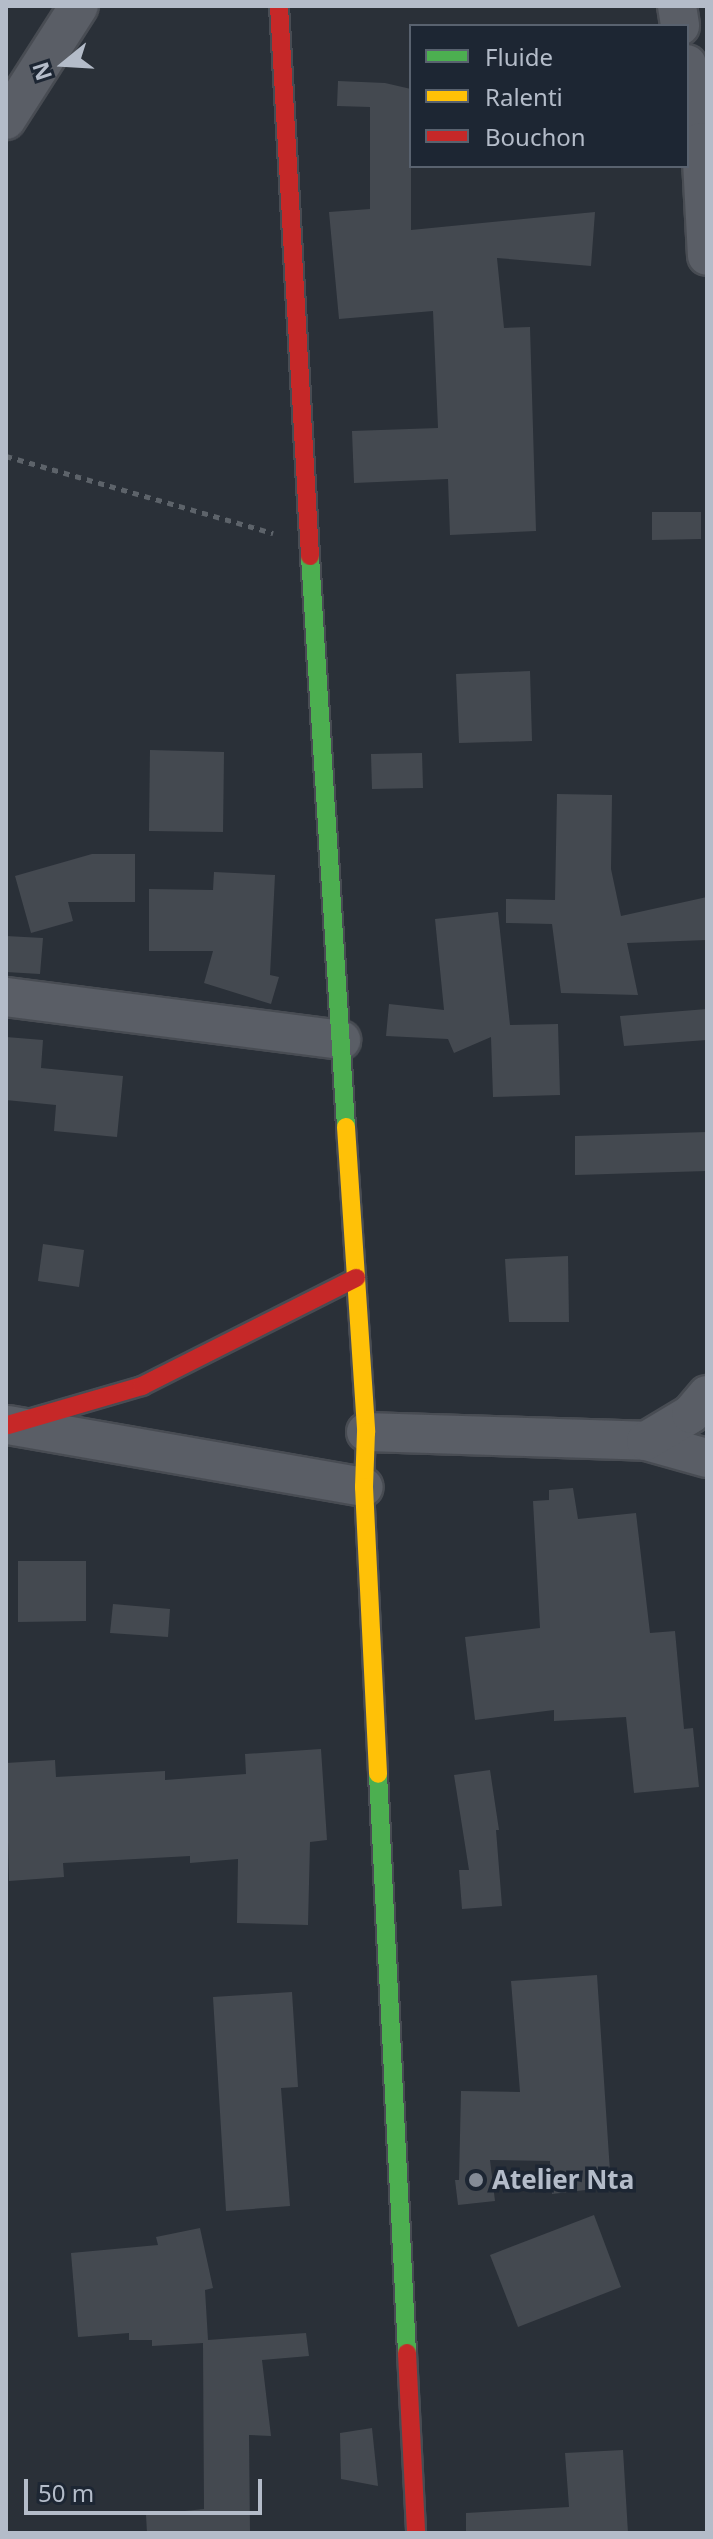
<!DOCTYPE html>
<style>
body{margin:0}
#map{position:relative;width:713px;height:2539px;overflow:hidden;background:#2a3038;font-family:"Noto Sans",sans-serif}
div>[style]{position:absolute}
.building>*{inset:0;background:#444950}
.path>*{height:5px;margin-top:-2.5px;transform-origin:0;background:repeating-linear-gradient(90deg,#5d636a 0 6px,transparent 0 12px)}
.roads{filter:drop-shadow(2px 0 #484c53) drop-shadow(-2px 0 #484c53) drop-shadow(0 2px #484c53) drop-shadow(0 -2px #484c53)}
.street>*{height:38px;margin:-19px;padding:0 19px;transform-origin:19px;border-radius:19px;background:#5a5e66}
.fast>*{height:18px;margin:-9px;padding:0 9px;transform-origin:9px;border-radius:9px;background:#4caf50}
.slow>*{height:18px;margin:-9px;padding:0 9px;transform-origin:9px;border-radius:9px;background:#ffc107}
.jam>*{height:18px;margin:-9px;padding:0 9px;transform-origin:9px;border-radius:9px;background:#c62828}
.dots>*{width:22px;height:22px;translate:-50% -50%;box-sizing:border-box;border:4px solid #1d2633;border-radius:50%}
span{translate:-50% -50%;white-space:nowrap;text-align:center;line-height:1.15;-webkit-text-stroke:7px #1d2633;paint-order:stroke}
.poi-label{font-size:26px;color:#b4bcc9;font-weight:700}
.left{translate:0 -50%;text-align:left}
.frame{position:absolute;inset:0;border:8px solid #b4bcc9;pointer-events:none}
.legend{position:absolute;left:409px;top:24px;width:280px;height:144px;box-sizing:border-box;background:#1d2633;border:2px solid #59626f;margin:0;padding:10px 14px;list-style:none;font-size:24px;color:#b4bcc9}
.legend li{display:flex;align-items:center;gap:16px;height:40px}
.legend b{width:40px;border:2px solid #59626f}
.north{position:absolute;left:24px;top:24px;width:80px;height:80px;-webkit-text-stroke:6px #1d2633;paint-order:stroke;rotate:252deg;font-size:22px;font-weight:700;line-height:32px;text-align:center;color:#b4bcc9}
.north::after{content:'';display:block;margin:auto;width:28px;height:36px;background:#b4bcc9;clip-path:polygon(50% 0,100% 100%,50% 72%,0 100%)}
.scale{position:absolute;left:24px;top:2479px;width:238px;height:36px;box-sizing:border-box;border:4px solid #b4bcc9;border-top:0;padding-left:10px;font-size:24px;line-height:28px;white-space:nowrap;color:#b4bcc9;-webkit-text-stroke:6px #1d2633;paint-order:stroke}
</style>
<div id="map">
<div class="building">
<i style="clip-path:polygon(338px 81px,385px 83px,411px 89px,411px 230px,595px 212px,591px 266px,497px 258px,504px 328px,530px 327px,536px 531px,450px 535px,448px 479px,354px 483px,352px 431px,438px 428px,433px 311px,339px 319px,329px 212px,370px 209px,370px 107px,337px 106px)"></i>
<i style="clip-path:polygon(652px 512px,701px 512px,701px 539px,652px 540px)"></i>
<i style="clip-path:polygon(530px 671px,532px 741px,459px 743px,456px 674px)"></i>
<i style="clip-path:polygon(150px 750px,224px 752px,223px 832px,149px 831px)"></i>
<i style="clip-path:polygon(422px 753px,423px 788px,372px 789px,371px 754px)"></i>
<i style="clip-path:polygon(557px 794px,612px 795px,611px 869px,621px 916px,707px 897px,707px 940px,627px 943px,638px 995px,561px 993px,552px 924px,506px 923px,506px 899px,555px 900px)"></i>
<i style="clip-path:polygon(92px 854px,135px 854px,135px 902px,68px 902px,73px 921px,31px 933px,15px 876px)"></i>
<i style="clip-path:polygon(214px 872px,275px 875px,270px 975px,279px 977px,271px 1004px,204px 983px,213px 951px,149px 951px,149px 889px,213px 890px)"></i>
<i style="clip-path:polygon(498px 912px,510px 1025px,558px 1024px,560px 1095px,493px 1097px,491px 1037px,454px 1053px,448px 1039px,386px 1036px,389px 1004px,444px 1010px,435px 919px)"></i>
<i style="clip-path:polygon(6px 936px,43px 938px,40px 974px,6px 972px)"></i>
<i style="clip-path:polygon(707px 1009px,707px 1040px,624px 1046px,620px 1016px)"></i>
<i style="clip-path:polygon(6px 1037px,43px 1040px,41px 1068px,123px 1076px,117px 1137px,54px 1131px,56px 1105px,6px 1100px)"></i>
<i style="clip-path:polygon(707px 1132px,707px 1171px,575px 1175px,575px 1136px)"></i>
<i style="clip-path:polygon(43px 1244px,84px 1250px,79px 1287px,38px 1281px)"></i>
<i style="clip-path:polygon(568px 1256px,569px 1322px,509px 1322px,505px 1259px)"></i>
<i style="clip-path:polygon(573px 1488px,578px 1519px,636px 1513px,650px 1633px,675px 1631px,684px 1729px,693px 1728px,699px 1787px,634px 1793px,626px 1717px,554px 1721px,554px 1710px,475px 1720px,465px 1637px,540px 1628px,533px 1501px,549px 1500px,549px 1490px)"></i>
<i style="clip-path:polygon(18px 1561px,86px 1561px,86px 1621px,18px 1622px)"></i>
<i style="clip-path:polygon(113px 1604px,170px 1609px,168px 1637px,110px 1633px)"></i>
<i style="clip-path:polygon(321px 1749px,327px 1840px,310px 1842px,308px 1925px,237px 1923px,238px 1859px,190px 1863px,190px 1856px,63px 1863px,64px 1877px,9px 1881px,6px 1763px,55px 1760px,56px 1777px,165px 1771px,165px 1780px,246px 1774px,245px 1754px)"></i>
<i style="clip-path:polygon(490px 1770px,499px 1830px,496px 1830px,502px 1906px,462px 1909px,459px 1870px,469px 1870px,454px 1775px)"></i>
<i style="clip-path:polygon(597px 1975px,611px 2187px,552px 2194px,550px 2161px,490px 2160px,495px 2201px,458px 2205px,455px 2180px,459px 2180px,461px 2091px,520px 2092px,511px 1981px)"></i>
<i style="clip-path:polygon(292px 1992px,298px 2087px,281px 2088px,290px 2206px,226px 2211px,213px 1997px)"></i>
<i style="clip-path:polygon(594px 2215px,621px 2287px,518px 2327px,490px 2255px)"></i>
<i style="clip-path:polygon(200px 2228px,213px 2288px,205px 2290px,208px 2340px,306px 2333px,309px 2356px,262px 2360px,271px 2436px,249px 2435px,250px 2533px,147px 2533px,146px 2515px,204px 2509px,203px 2343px,152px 2346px,152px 2340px,129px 2340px,129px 2333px,78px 2337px,71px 2253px,158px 2245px,156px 2237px)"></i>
<i style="clip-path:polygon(372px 2428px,378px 2486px,341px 2479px,340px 2433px)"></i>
<i style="clip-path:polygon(623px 2450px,628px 2533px,466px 2533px,466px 2513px,569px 2507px,565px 2453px)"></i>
</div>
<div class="path">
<i style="left:6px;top:456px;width:278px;rotate:16.1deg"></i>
</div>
<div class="roads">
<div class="street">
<i style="left:677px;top:6px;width:20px;rotate:81deg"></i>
<i style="left:687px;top:64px;width:79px;rotate:79.8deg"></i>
<i style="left:701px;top:142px;width:114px;rotate:87deg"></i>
<i style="left:6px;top:120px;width:135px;rotate:-57.4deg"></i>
<i style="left:6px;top:997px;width:338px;rotate:7.3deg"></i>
<i style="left:8px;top:1425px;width:361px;rotate:9.9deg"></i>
<i style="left:366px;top:1432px;width:280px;rotate:1.8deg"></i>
<i style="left:646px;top:1441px;width:63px;rotate:15.6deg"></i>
<i style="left:646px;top:1441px;width:52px;rotate:-31deg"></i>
<i style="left:691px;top:1414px;width:25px;rotate:-50deg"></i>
</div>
<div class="fast">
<i style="left:310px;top:556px;width:572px;rotate:86.39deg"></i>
<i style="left:378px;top:1774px;width:580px;rotate:87.13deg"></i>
</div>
<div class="slow">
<i style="left:346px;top:1127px;width:306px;rotate:86.2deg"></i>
<i style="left:366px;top:1432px;width:55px;rotate:92.1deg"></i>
<i style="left:364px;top:1487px;width:287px;rotate:87.2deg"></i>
</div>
<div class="jam">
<i style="left:279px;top:6px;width:551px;rotate:86.77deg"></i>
<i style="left:8px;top:1425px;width:140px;rotate:-16.2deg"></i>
<i style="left:142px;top:1386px;width:240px;rotate:-26.8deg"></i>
<i style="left:407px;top:2353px;width:180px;rotate:87.1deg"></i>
</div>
</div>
<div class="dots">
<i style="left:476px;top:2180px;background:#848b96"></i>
</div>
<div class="poi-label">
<span class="left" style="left:492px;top:2180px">Atelier Nta</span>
</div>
<div class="frame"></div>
<ul class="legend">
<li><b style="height:10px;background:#4caf50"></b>Fluide</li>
<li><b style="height:10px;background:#ffc107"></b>Ralenti</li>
<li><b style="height:10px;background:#c62828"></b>Bouchon</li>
</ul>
<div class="north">N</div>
<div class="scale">50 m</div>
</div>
